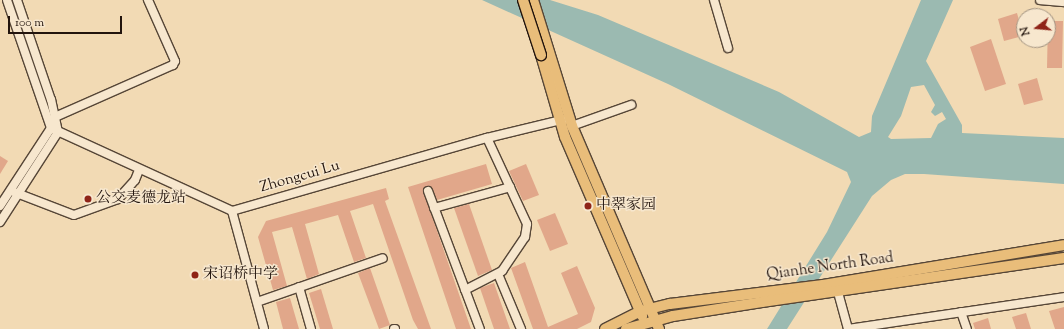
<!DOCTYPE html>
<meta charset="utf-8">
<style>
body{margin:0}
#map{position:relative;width:1064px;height:329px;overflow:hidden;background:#f2dab4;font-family:"Sorts Mill Goudy","Noto Serif SC",serif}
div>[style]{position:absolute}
.water>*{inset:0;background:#9bbab1}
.building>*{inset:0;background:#e1a78a}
.roads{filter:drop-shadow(1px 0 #564637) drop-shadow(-1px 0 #564637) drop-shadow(0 1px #564637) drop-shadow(0 -1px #564637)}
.minor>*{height:8px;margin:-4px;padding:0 4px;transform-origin:4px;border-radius:4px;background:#f7e7ce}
.major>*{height:10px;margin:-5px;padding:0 5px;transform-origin:5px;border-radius:5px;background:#e9bd7a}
.bridges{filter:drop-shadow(1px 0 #22140d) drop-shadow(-1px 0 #22140d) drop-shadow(0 1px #22140d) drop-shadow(0 -1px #22140d)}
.major-bridge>*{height:10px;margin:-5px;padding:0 5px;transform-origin:5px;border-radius:5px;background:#e9bd7a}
.dots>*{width:11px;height:11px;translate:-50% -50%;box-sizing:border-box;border:2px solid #f7e7ce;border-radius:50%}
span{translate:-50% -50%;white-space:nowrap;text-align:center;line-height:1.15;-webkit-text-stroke:3px #f7e7ce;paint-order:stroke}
.street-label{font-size:15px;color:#22140d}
.poi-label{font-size:15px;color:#22140d}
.left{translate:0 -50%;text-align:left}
.north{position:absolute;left:1016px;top:8px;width:40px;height:40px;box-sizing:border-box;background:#f7e7ce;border:1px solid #a29381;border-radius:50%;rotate:254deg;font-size:11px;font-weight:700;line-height:16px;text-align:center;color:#22140d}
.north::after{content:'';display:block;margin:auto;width:14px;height:18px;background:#8f2418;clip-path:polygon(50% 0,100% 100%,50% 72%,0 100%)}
.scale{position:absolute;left:8px;top:16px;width:114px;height:18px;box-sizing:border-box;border:2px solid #22140d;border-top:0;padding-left:5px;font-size:12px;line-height:14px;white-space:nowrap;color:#22140d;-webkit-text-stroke:3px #f7e7ce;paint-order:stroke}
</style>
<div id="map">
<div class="water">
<i style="clip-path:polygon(evenodd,482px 0,550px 0,598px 15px,779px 92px,859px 137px,871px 132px,872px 116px,921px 0,953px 0,926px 61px,962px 125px,962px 133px,1064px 138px,1064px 184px,924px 174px,905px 174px,891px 180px,872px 196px,787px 329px,767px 329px,827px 232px,851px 182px,847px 172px,668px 84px,482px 0,924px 85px,935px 105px,931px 112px,935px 116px,942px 112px,946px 119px,938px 124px,931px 138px,891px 139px,888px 137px,901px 116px,911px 87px,924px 85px)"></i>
</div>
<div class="building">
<i style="clip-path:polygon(1017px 13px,1023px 36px,1004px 41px,998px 19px)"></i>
<i style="clip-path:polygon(1048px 21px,1063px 21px,1062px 68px,1047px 68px)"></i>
<i style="clip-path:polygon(991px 39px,1006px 84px,985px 91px,970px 47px)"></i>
<i style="clip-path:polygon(1037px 78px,1043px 100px,1024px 105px,1018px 84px)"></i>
<i style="clip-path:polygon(0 156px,8px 161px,0 174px)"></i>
<i style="clip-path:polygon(486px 164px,492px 184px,437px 200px,431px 187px,423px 190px,471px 329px,456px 329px,408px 187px)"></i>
<i style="clip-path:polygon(526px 164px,539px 195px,523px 201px,509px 171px)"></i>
<i style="clip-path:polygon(386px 188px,389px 199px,385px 201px,431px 329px,418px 329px,413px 320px,373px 204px,350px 211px,366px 258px,354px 262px,338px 215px,305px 224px,319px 274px,307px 279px,292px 227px,272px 232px,287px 286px,273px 290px,258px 237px,266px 221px)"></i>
<i style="clip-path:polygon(469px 204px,492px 270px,478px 276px,454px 208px)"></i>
<i style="clip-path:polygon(555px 213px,568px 244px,550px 251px,537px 220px)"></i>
<i style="clip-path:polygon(525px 262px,548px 327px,578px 314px,561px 273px,577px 266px,595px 308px,591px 322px,577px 329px,533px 329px,511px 268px)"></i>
<i style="clip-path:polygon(370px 268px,390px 325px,379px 329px,358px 273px)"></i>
<i style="clip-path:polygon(494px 283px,510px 329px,494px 329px,480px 288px)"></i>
<i style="clip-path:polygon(321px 289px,333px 329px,320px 329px,309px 293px)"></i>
<i style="clip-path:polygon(290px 298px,299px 329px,283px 329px,276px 302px)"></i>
<i style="clip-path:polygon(1064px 307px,1064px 329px,1055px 329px,1049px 311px)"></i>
<i style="clip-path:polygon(1026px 313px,1031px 329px,1016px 329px,1012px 317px)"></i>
<i style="clip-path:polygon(988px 318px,991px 329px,975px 329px,973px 323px)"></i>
</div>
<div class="roads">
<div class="minor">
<i style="left:714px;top:0;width:50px;rotate:73.7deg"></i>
<i style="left:1040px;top:0;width:24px;rotate:5deg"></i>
<i style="left:55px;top:117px;width:129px;rotate:-23.8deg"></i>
<i style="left:173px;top:65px;width:4px;rotate:-63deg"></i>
<i style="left:175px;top:61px;width:67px;rotate:-113.9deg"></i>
<i style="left:572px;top:126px;width:63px;rotate:-19.6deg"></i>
<i style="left:51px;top:128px;width:199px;rotate:24.6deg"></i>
<i style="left:232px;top:211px;width:265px;rotate:-16deg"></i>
<i style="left:487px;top:138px;width:80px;rotate:-13.7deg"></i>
<i style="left:428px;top:191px;width:147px;rotate:69.4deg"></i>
<i style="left:14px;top:192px;width:64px;rotate:21deg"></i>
<i style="left:74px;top:215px;width:47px;rotate:-20deg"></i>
<i style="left:118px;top:199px;width:25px;rotate:-48deg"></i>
<i style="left:135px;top:180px;width:11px;rotate:-68deg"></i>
<i style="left:0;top:206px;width:93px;rotate:-56.8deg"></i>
<i style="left:51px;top:128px;width:135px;rotate:-109deg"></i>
<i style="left:434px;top:208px;width:79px;rotate:-15.4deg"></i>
<i style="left:232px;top:211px;width:122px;rotate:74.8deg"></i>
<i style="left:0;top:222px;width:107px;rotate:-57.2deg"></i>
<i style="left:58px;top:132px;width:33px;rotate:-102deg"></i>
<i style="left:51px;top:100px;width:106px;rotate:-108.8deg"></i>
<i style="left:498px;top:274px;width:60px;rotate:67.3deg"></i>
<i style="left:836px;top:285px;width:46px;rotate:74.7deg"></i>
<i style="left:299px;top:287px;width:44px;rotate:74.1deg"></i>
<i style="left:465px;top:290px;width:42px;rotate:-27.2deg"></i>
<i style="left:502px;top:271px;width:41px;rotate:-55.9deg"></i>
<i style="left:525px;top:237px;width:13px;rotate:-81deg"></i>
<i style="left:527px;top:224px;width:95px;rotate:-114.9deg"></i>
<i style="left:257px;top:302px;width:133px;rotate:-19.2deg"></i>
<i style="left:961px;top:312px;width:18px;rotate:71deg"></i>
<i style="left:394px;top:329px;width:1px"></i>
<i style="left:848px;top:329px;width:218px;rotate:-8.4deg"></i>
</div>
<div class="major">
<i style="left:533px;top:0;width:132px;rotate:72.8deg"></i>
<i style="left:572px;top:126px;width:221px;rotate:66.8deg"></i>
<i style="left:541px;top:55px;width:85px;rotate:73.7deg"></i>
<i style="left:565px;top:137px;width:195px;rotate:66.7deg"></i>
<i style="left:605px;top:329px;width:40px;rotate:-26.6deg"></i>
<i style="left:641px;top:311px;width:30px;rotate:-14deg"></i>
<i style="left:670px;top:304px;width:154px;rotate:-7.1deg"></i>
<i style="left:823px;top:285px;width:244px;rotate:-9.4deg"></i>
<i style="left:626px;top:329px;width:49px;rotate:-15.5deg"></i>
<i style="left:673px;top:316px;width:90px;rotate:-8.9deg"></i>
<i style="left:762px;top:302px;width:305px;rotate:-8.3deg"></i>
</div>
</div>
<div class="bridges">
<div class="major-bridge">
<i style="left:523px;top:0;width:58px;rotate:71.9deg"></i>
</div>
</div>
<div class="dots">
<i style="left:88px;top:199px;background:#8f2418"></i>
<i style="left:588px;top:206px;background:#8f2418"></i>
<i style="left:195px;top:275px;background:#8f2418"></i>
</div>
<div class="street-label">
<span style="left:300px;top:177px;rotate:-16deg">Zhongcui Lu</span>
<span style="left:830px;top:267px;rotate:-8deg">Qianhe North Road</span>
</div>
<div class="poi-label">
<span class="left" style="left:96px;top:199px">公交麦德龙站</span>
<span class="left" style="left:596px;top:206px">中翠家园</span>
<span class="left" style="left:203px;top:275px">宋诏桥中学</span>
</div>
<div class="north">N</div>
<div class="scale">100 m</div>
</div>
